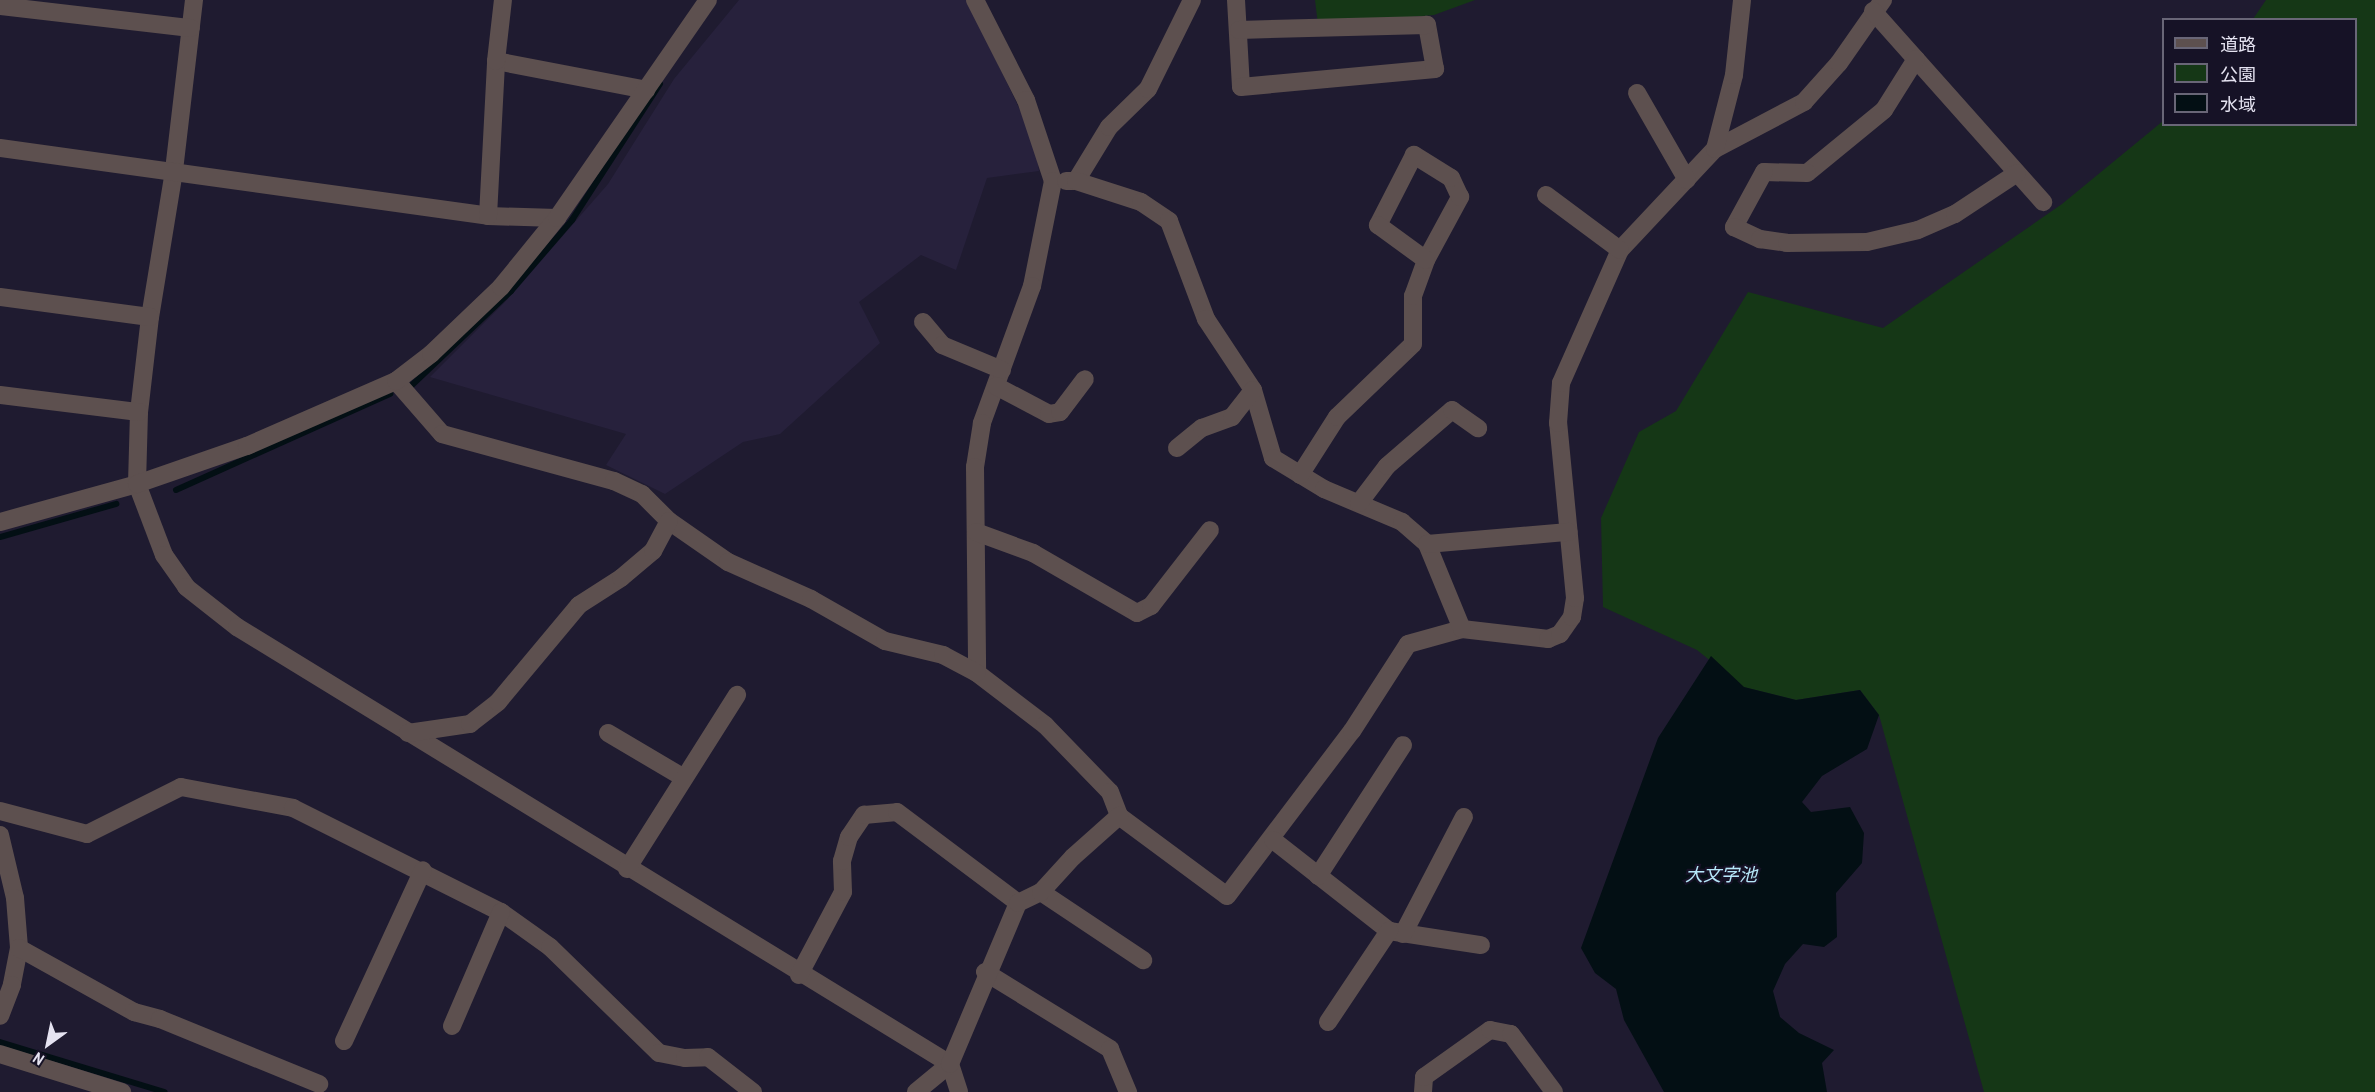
<!DOCTYPE html>
<meta charset="utf-8">
<style>
body{margin:0}
#map{position:relative;width:2375px;height:1092px;overflow:hidden;background:#1f1b30;font-family:"Archivo Narrow","Noto Sans JP",sans-serif}
div>[style]{position:absolute}
.built>*{inset:0;background:#27213c}
.green>*{inset:0;background:#153716}
.water>*{inset:0;background:#030f14}
.stream>*{height:6px;margin:-3px;padding:0 3px;transform-origin:3px;border-radius:3px;background:#030f14}
.minor>*{height:18px;margin:-9px;padding:0 9px;transform-origin:9px;border-radius:9px;background:#5d504f}
span{translate:-50% -50%;white-space:nowrap;text-align:center;line-height:1.15;-webkit-text-stroke:4.5px #161226;paint-order:stroke}
.water-label{font-size:18px;color:#b6e7f9;font-style:italic}
.legend{position:absolute;left:2162px;top:18px;width:195px;height:108px;box-sizing:border-box;background:#161226;border:2px solid #696677;margin:0;padding:8px 10px;list-style:none;font-size:18px;color:#e5e3f1}
.legend li{display:flex;align-items:center;gap:12px;height:30px}
.legend b{width:30px;border:2px solid #696677}
.north{position:absolute;left:18px;top:1014px;width:60px;height:60px;-webkit-text-stroke:4px #161226;paint-order:stroke;rotate:213deg;font-size:16px;font-weight:700;line-height:24px;text-align:center;color:#e5e3f1}
.north::after{content:'';display:block;margin:auto;width:21px;height:27px;background:#e5e3f1;clip-path:polygon(50% 0,100% 100%,50% 72%,0 100%)}
</style>
<div id="map">
<div class="built">
<i style="clip-path:polygon(739px 0,967px 0,1034px 139px,1039px 171px,987px 178px,956px 270px,921px 255px,859px 302px,880px 343px,780px 434px,743px 442px,665px 494px,606px 465px,626px 434px,430px 377px,504px 303px,608px 184px,674px 79px)"></i>
</div>
<div class="green">
<i style="clip-path:polygon(1315px 0,1475px 0,1434px 15px,1318px 25px)"></i>
<i style="clip-path:polygon(2266px 0,2375px 0,2375px 1092px,1984px 1092px,1879px 715px,1860px 690px,1796px 700px,1743px 687px,1697px 650px,1603px 607px,1601px 518px,1639px 432px,1676px 411px,1748px 292px,1883px 328px,2062px 204px,2163px 121px,2164px 124px,2356px 124px,2356px 20px,2253px 19px)"></i>
</div>
<div class="water">
<i style="clip-path:polygon(1711px 656px,1744px 687px,1796px 700px,1860px 690px,1879px 715px,1867px 749px,1822px 776px,1802px 802px,1811px 812px,1850px 807px,1864px 833px,1862px 863px,1836px 893px,1837px 937px,1824px 947px,1803px 944px,1785px 964px,1773px 991px,1780px 1017px,1799px 1033px,1834px 1050px,1822px 1063px,1827px 1092px,1664px 1092px,1624px 1020px,1616px 989px,1595px 973px,1581px 948px,1658px 738px)"></i>
</div>
<div class="stream">
<i style="left:411px;top:386px;width:138px;rotate:-43.5deg"></i>
<i style="left:511px;top:291px;width:94px;rotate:-49.3deg"></i>
<i style="left:572px;top:220px;width:162px;rotate:-57.1deg"></i>
<i style="left:176px;top:490px;width:235px;rotate:-24.2deg"></i>
<i style="left:0;top:537px;width:121px;rotate:-15.9deg"></i>
<i style="left:0;top:1042px;width:172px;rotate:16.9deg"></i>
</div>
<div class="minor">
<i style="left:194px;top:0;width:172px;rotate:96.7deg"></i>
<i style="left:174px;top:171px;width:148px;rotate:99.3deg"></i>
<i style="left:150px;top:317px;width:96px;rotate:96.6deg"></i>
<i style="left:139px;top:412px;width:72px;rotate:91.6deg"></i>
<i style="left:137px;top:484px;width:76px;rotate:69.2deg"></i>
<i style="left:164px;top:555px;width:39px;rotate:55deg"></i>
<i style="left:186px;top:587px;width:65px;rotate:38.1deg"></i>
<i style="left:237px;top:627px;width:836px;rotate:31.5deg"></i>
<i style="left:950px;top:1064px;width:29px;rotate:72deg"></i>
<i style="left:975px;top:0;width:112px;rotate:63deg"></i>
<i style="left:1026px;top:100px;width:85px;rotate:71.6deg"></i>
<i style="left:1053px;top:181px;width:107px;rotate:101.3deg"></i>
<i style="left:1032px;top:286px;width:146px;rotate:110.1deg"></i>
<i style="left:982px;top:423px;width:45px;rotate:99deg"></i>
<i style="left:975px;top:467px;width:206px;rotate:89.4deg"></i>
<i style="left:977px;top:673px;width:86px;rotate:37.4deg"></i>
<i style="left:1045px;top:725px;width:93px;rotate:45.9deg"></i>
<i style="left:1110px;top:792px;width:26px;rotate:69deg"></i>
<i style="left:1119px;top:816px;width:134px;rotate:36.5deg"></i>
<i style="left:1227px;top:896px;width:207px;rotate:-52.9deg"></i>
<i style="left:1352px;top:731px;width:103px;rotate:-57.2deg"></i>
<i style="left:1408px;top:644px;width:56px;rotate:-15.5deg"></i>
<i style="left:1462px;top:629px;width:87px;rotate:6.6deg"></i>
<i style="left:1548px;top:639px;width:13px;rotate:-23deg"></i>
<i style="left:1560px;top:634px;width:21px;rotate:-55deg"></i>
<i style="left:1572px;top:617px;width:19px;rotate:-81deg"></i>
<i style="left:1575px;top:598px;width:176px;rotate:-95.5deg"></i>
<i style="left:1558px;top:423px;width:40px;rotate:-85.7deg"></i>
<i style="left:1561px;top:383px;width:145px;rotate:-66.1deg"></i>
<i style="left:1620px;top:250px;width:139px;rotate:-46.8deg"></i>
<i style="left:1715px;top:149px;width:101px;rotate:-27.8deg"></i>
<i style="left:1804px;top:102px;width:52px;rotate:-48.1deg"></i>
<i style="left:1839px;top:63px;width:77px;rotate:-55.1deg"></i>
<i style="left:1236px;top:0;width:87px;rotate:86.7deg"></i>
<i style="left:1241px;top:87px;width:195px;rotate:-5.3deg"></i>
<i style="left:1435px;top:69px;width:45px;rotate:-100.3deg"></i>
<i style="left:1427px;top:25px;width:188px;rotate:178.5deg"></i>
<i style="left:0;top:6px;width:192px;rotate:6.6deg"></i>
<i style="left:1873px;top:11px;width:256px;rotate:48.3deg"></i>
<i style="left:1916px;top:59px;width:60px;rotate:122.1deg"></i>
<i style="left:1884px;top:110px;width:99px;rotate:140.7deg"></i>
<i style="left:1807px;top:173px;width:43px;rotate:-178.7deg"></i>
<i style="left:1764px;top:172px;width:63px;rotate:118.6deg"></i>
<i style="left:1734px;top:227px;width:29px;rotate:25deg"></i>
<i style="left:1760px;top:239px;width:27px;rotate:8deg"></i>
<i style="left:1787px;top:243px;width:80px;rotate:-0.7deg"></i>
<i style="left:1867px;top:242px;width:52px;rotate:-13.2deg"></i>
<i style="left:1918px;top:230px;width:40px;rotate:-23.4deg"></i>
<i style="left:1955px;top:214px;width:74px;rotate:-33.5deg"></i>
<i style="left:496px;top:61px;width:153px;rotate:10.9deg"></i>
<i style="left:1637px;top:93px;width:100px;rotate:60.1deg"></i>
<i style="left:0;top:148px;width:493px;rotate:7.9deg"></i>
<i style="left:488px;top:216px;width:69px;rotate:1.7deg"></i>
<i style="left:1715px;top:149px;width:76px;rotate:-75.6deg"></i>
<i style="left:1734px;top:75px;width:75px;rotate:-83.9deg"></i>
<i style="left:1066px;top:181px;width:10px"></i>
<i style="left:1076px;top:181px;width:63px;rotate:-58.6deg"></i>
<i style="left:1109px;top:127px;width:54px;rotate:-44.3deg"></i>
<i style="left:1148px;top:89px;width:99px;rotate:-63.7deg"></i>
<i style="left:1076px;top:181px;width:68px;rotate:17.9deg"></i>
<i style="left:1141px;top:202px;width:34px;rotate:34deg"></i>
<i style="left:1169px;top:221px;width:105px;rotate:69.3deg"></i>
<i style="left:1206px;top:319px;width:85px;rotate:56.5deg"></i>
<i style="left:1253px;top:390px;width:71px;rotate:73.6deg"></i>
<i style="left:1273px;top:458px;width:60px;rotate:31.3deg"></i>
<i style="left:1324px;top:489px;width:85px;rotate:22.9deg"></i>
<i style="left:1402px;top:522px;width:33px;rotate:41deg"></i>
<i style="left:1427px;top:544px;width:92px;rotate:67.6deg"></i>
<i style="left:1546px;top:195px;width:92px;rotate:36.6deg"></i>
<i style="left:488px;top:216px;width:155px;rotate:-87deg"></i>
<i style="left:496px;top:61px;width:61px;rotate:-83.5deg"></i>
<i style="left:0;top:297px;width:151px;rotate:7.6deg"></i>
<i style="left:923px;top:322px;width:30px;rotate:50deg"></i>
<i style="left:942px;top:345px;width:65px;rotate:22.6deg"></i>
<i style="left:396px;top:381px;width:70px;rotate:49deg"></i>
<i style="left:442px;top:434px;width:178px;rotate:15.3deg"></i>
<i style="left:614px;top:481px;width:31px;rotate:25deg"></i>
<i style="left:642px;top:494px;width:38px;rotate:45deg"></i>
<i style="left:669px;top:521px;width:72px;rotate:34.8deg"></i>
<i style="left:728px;top:562px;width:91px;rotate:24deg"></i>
<i style="left:811px;top:599px;width:85px;rotate:29.6deg"></i>
<i style="left:885px;top:641px;width:60px;rotate:13.6deg"></i>
<i style="left:943px;top:655px;width:38px;rotate:28deg"></i>
<i style="left:996px;top:386px;width:60px;rotate:27.8deg"></i>
<i style="left:1049px;top:414px;width:11px;rotate:-10deg"></i>
<i style="left:1060px;top:412px;width:41px;rotate:-52.9deg"></i>
<i style="left:0;top:395px;width:140px;rotate:7deg"></i>
<i style="left:1177px;top:448px;width:32px;rotate:-39deg"></i>
<i style="left:1202px;top:428px;width:32px;rotate:-20deg"></i>
<i style="left:1232px;top:417px;width:34px;rotate:-52deg"></i>
<i style="left:1300px;top:475px;width:69px;rotate:-57.5deg"></i>
<i style="left:1337px;top:417px;width:105px;rotate:-43.8deg"></i>
<i style="left:1413px;top:344px;width:48px;rotate:-90deg"></i>
<i style="left:1413px;top:296px;width:38px;rotate:-70deg"></i>
<i style="left:1426px;top:260px;width:72px;rotate:-61.6deg"></i>
<i style="left:1460px;top:197px;width:21px;rotate:-115deg"></i>
<i style="left:1451px;top:178px;width:44px;rotate:-148.1deg"></i>
<i style="left:1414px;top:155px;width:79px;rotate:117.2deg"></i>
<i style="left:1378px;top:225px;width:59px;rotate:36.1deg"></i>
<i style="left:1359px;top:503px;width:46px;rotate:-52.9deg"></i>
<i style="left:1387px;top:466px;width:86px;rotate:-40.7deg"></i>
<i style="left:1452px;top:410px;width:32px;rotate:35deg"></i>
<i style="left:0;top:522px;width:142px;rotate:-15.5deg"></i>
<i style="left:137px;top:484px;width:116px;rotate:-19.1deg"></i>
<i style="left:247px;top:446px;width:163px;rotate:-23.6deg"></i>
<i style="left:396px;top:381px;width:44px;rotate:-37.6deg"></i>
<i style="left:431px;top:354px;width:97px;rotate:-43.7deg"></i>
<i style="left:501px;top:287px;width:89px;rotate:-50.9deg"></i>
<i style="left:557px;top:218px;width:265px;rotate:-55.3deg"></i>
<i style="left:976px;top:532px;width:61px;rotate:20.2deg"></i>
<i style="left:1033px;top:553px;width:120px;rotate:30deg"></i>
<i style="left:1137px;top:613px;width:16px;rotate:-27deg"></i>
<i style="left:1151px;top:606px;width:96px;rotate:-52.2deg"></i>
<i style="left:1427px;top:544px;width:142px;rotate:-4.9deg"></i>
<i style="left:408px;top:733px;width:63px;rotate:-8.3deg"></i>
<i style="left:470px;top:724px;width:36px;rotate:-38deg"></i>
<i style="left:498px;top:702px;width:126px;rotate:-50.1deg"></i>
<i style="left:579px;top:605px;width:50px;rotate:-32.7deg"></i>
<i style="left:621px;top:578px;width:42px;rotate:-40.2deg"></i>
<i style="left:653px;top:551px;width:34px;rotate:-62deg"></i>
<i style="left:608px;top:733px;width:88px;rotate:30.6deg"></i>
<i style="left:0;top:811px;width:90px;rotate:14.8deg"></i>
<i style="left:87px;top:834px;width:105px;rotate:-26.6deg"></i>
<i style="left:181px;top:787px;width:114px;rotate:10.6deg"></i>
<i style="left:293px;top:808px;width:233px;rotate:26.6deg"></i>
<i style="left:501px;top:912px;width:60px;rotate:35.5deg"></i>
<i style="left:550px;top:947px;width:152px;rotate:44.2deg"></i>
<i style="left:659px;top:1053px;width:26px;rotate:11deg"></i>
<i style="left:685px;top:1058px;width:23px;rotate:-2deg"></i>
<i style="left:708px;top:1057px;width:57px;rotate:37.9deg"></i>
<i style="left:0;top:835px;width:65px;rotate:76.6deg"></i>
<i style="left:15px;top:898px;width:50px;rotate:85.4deg"></i>
<i style="left:19px;top:948px;width:38px;rotate:101deg"></i>
<i style="left:12px;top:985px;width:33px;rotate:111deg"></i>
<i style="left:1273px;top:840px;width:147px;rotate:38.1deg"></i>
<i style="left:1389px;top:931px;width:93px;rotate:8.7deg"></i>
<i style="left:627px;top:869px;width:206px;rotate:-57.7deg"></i>
<i style="left:1318px;top:876px;width:156px;rotate:-57deg"></i>
<i style="left:1041px;top:892px;width:123px;rotate:33.7deg"></i>
<i style="left:1403px;top:934px;width:132px;rotate:-62.5deg"></i>
<i style="left:19px;top:948px;width:132px;rotate:29.1deg"></i>
<i style="left:134px;top:1012px;width:27px;rotate:15deg"></i>
<i style="left:160px;top:1019px;width:172px;rotate:22.2deg"></i>
<i style="left:985px;top:972px;width:147px;rotate:31.6deg"></i>
<i style="left:1110px;top:1049px;width:47px;rotate:67.3deg"></i>
<i style="left:799px;top:975px;width:94px;rotate:-62.1deg"></i>
<i style="left:843px;top:892px;width:31px;rotate:-92deg"></i>
<i style="left:842px;top:861px;width:25px;rotate:-74deg"></i>
<i style="left:849px;top:837px;width:27px;rotate:-56deg"></i>
<i style="left:864px;top:815px;width:33px;rotate:-5deg"></i>
<i style="left:897px;top:812px;width:151px;rotate:36.9deg"></i>
<i style="left:1328px;top:1022px;width:110px;rotate:-56.2deg"></i>
<i style="left:452px;top:1026px;width:124px;rotate:-66.7deg"></i>
<i style="left:344px;top:1041px;width:188px;rotate:-65.2deg"></i>
<i style="left:0;top:1054px;width:128px;rotate:17.3deg"></i>
<i style="left:916px;top:1092px;width:44px;rotate:-39.5deg"></i>
<i style="left:950px;top:1064px;width:175px;rotate:-67.1deg"></i>
<i style="left:1018px;top:903px;width:25px;rotate:-26deg"></i>
<i style="left:1041px;top:892px;width:47px;rotate:-47.6deg"></i>
<i style="left:1073px;top:857px;width:62px;rotate:-41.7deg"></i>
<i style="left:1423px;top:1092px;width:15px;rotate:-86deg"></i>
<i style="left:1424px;top:1077px;width:81px;rotate:-35.5deg"></i>
<i style="left:1490px;top:1030px;width:21px;rotate:11deg"></i>
<i style="left:1511px;top:1034px;width:72px;rotate:53.4deg"></i>
</div>
<div class="water-label">
<span style="left:1721px;top:875px">大文字池</span>
</div>
<ul class="legend">
<li><b style="height:8px;background:#5d504f"></b>道路</li>
<li><b style="height:16px;background:#153716"></b>公園</li>
<li><b style="height:16px;background:#030f14"></b>水域</li>
</ul>
<div class="north">N</div>
</div>
